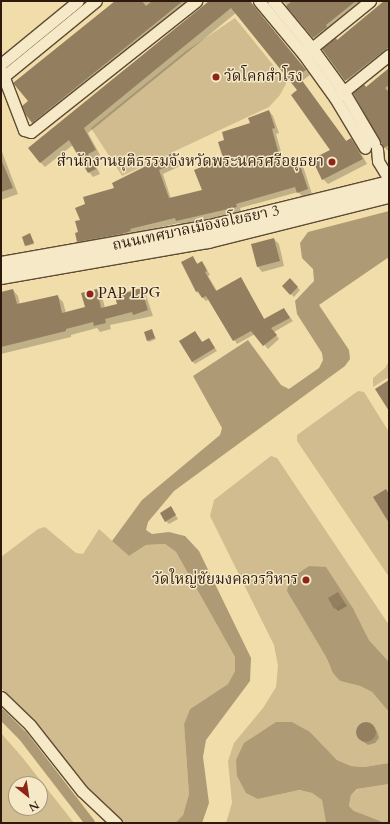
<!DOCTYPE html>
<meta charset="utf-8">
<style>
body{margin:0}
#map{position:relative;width:390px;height:824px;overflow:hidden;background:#f1ddaa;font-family:Cardo,"Noto Serif Thai",serif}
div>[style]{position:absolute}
.green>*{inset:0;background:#d0bc8f}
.water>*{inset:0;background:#ae9b75}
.shadow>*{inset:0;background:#0003}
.canal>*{height:10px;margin:-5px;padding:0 5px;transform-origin:5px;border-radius:5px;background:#ae9b75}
.building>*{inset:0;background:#937f5f}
.round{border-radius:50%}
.roads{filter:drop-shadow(1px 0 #5e4b34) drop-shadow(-1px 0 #5e4b34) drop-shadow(0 1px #5e4b34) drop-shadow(0 -1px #5e4b34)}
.street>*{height:11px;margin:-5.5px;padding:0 5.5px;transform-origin:5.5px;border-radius:5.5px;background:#f6e9c8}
.secondary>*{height:16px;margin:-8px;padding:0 8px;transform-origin:8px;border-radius:8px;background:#f6e9c8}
.dots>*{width:11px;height:11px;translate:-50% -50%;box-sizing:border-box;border:2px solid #f6e9c8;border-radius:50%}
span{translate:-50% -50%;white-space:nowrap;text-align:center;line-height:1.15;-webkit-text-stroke:3px #f6e9c8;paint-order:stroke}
.poi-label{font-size:15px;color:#2d1a0d}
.left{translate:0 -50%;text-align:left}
.right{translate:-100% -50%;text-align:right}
.street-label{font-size:15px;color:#2d1a0d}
.frame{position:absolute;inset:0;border:2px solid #2d1a0d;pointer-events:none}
.north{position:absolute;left:8px;top:776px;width:40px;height:40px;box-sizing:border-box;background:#f6e9c8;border:1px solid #a6967d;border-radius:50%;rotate:150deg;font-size:11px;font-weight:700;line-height:16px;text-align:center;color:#2d1a0d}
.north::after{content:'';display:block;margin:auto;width:14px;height:18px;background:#8f2418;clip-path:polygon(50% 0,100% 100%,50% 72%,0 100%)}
</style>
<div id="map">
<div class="green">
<i style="clip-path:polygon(235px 18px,287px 82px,280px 95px,269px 107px,122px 176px,91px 128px,186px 51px)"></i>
<i style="clip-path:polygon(389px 361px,389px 377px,373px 387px,373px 378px,385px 368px)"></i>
<i style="clip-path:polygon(358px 391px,364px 392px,389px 432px,389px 577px,297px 441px,297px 435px)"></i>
<i style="clip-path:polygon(271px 456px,277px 458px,389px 625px,389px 662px,369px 640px,354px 610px,325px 655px,329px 665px,340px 681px,360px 686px,372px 692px,389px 712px,389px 763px,364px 767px,351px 766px,337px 760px,310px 732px,258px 799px,298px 790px,312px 793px,322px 800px,326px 823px,226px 823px,232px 803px,228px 761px,234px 743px,263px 708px,276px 687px,278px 666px,274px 645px,210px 516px,214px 500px)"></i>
<i style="clip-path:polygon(45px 527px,76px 553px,83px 554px,99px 529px,129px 556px,146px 545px,165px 544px,176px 552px,235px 657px,235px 671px,228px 684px,190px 709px,184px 724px,189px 794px,183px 815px,175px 823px,120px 823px,85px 788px,38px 726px,1px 688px,1px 557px,38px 529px)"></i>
<i style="clip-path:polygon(evenodd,1px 733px,22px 757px,74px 823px,1px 823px,1px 733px,16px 784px,40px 784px,40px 808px,16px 808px,16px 784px)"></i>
<i style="clip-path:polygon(389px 784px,389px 823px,373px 820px,354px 811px,349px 806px,351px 795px,358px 789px)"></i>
</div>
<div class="water">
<i style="clip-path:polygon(389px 211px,389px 257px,319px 305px,349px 350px,350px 359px,345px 366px,174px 491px,148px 522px,146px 530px,152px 534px,169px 532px,185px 536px,199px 551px,251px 658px,250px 681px,206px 740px,203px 757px,209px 803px,202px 823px,175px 823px,183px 815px,189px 794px,184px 724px,190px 709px,228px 684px,235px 671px,235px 657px,176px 552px,165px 544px,146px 545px,129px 556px,112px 541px,142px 500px,220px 435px,222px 428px,193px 376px,248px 340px,281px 385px,289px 389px,319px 368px,323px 360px,322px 353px,297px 314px,295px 301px,314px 281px,313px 269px,302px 258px,300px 243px,308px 232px)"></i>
<i style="clip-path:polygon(309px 566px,326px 567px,354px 610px,369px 640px,389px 662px,389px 712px,372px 692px,360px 686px,340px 681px,333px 673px,325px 655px,287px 591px,289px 580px)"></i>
<i style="clip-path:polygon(276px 722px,292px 722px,310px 732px,337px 760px,351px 766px,364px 767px,389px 763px,389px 784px,357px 789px,351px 795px,349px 806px,354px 811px,385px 823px,326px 823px,322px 800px,312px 793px,299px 790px,258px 799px,246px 793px,237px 776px,236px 760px,244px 743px)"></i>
</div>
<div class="shadow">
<i style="clip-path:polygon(116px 1px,193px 1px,37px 126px,32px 122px)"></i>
<i style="clip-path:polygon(211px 1px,249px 1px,310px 75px,302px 81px,347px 142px,351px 140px,356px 144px,367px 164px,328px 184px,323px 179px,332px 150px,299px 90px,236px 13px,88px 133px,100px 155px,92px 159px,100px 174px,93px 177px,89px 172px,73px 145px,45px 167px,41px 163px,29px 148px)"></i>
<i style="clip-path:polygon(283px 1px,366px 1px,318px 42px)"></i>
<i style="clip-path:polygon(386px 1px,389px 1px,389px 55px,351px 85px,323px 49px,337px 41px)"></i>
<i style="clip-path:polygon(389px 69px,389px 152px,385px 148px,354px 93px,367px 88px)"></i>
<i style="clip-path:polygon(269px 111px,273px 116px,279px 133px,276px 134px,284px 162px,297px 158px,302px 163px,312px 194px,303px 197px,298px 192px,240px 208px,241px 211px,181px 226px,179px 223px,134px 233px,135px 236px,82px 246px,78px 242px,81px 220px,116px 189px,172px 154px,180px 166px,163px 174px,171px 199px,204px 191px,224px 159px,226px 141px)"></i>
<i style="clip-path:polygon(1px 149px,18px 194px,1px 200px)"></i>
<i style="clip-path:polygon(30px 235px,34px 244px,27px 246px,26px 245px)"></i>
<i style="clip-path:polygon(274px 239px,279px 244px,284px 266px,262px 272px,258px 267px,252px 245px)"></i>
<i style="clip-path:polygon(192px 257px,198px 264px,202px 262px,205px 266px,210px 275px,208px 276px,217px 291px,240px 278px,265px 320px,284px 309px,293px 321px,274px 332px,279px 339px,268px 349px,255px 334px,237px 344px,209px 299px,206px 301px,197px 292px,182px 262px)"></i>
<i style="clip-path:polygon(290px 280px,300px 290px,294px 297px,283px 286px)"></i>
<i style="clip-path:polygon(13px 290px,18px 296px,20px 305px,57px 296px,63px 302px,66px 313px,86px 308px,97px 290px,102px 296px,105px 308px,119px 305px,141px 290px,146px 295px,153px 316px,110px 325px,111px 329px,100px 332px,97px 328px,71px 335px,71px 337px,1px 354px,1px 293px)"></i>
<i style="clip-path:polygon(152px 331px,156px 339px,149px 342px,148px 341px)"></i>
<i style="clip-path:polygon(195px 332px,203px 343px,209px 339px,217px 351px,195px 364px,192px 361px)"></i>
<i style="clip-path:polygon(171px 508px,178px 519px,169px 524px,166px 521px)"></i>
<i style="clip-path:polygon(338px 593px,347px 606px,338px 611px,335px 608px)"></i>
<i style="clip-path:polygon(367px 723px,377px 731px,379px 738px,375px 743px,368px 745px,358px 738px,357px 731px,360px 725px)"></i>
</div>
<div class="canal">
<i style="left:1px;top:714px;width:31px;rotate:45deg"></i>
<i style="left:23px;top:736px;width:110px;rotate:52.4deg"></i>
</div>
<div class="building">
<i style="clip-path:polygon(115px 1px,142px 1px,146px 6px,152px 1px,183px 1px,32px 123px,26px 115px,22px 106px,28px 101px,13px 83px)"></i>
<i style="clip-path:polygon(209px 1px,250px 1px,306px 70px,298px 75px,346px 141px,351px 138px,363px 159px,322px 180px,312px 159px,330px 150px,291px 95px,297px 90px,231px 8px,84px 128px,96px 150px,88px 154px,96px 169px,88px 173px,69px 140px,40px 163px,28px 148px)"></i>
<i style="clip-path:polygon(292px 1px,356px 1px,326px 25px,327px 27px,313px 38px,286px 6px)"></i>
<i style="clip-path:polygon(384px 1px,389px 1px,389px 47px,345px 81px,322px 49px,336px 38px,337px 40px)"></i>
<i style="clip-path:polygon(389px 68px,389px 85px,385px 88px,389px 92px,389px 145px,384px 148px,353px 93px,364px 84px,366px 87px)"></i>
<i style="clip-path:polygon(269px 110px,275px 128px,272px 129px,281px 162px,297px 157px,308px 189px,297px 193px,295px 187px,236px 204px,237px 207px,176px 221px,175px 218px,130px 229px,131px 231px,121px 234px,77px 242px,75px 233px,78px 232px,75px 221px,80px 220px,75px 208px,85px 204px,83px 197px,114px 188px,112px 183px,172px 153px,176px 162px,159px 170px,169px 198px,202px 190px,194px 170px,223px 158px,218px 142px,224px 140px,222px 132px,250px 123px,248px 118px)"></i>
<i style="clip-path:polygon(1px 159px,13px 188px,1px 192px)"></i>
<i style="clip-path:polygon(30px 233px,34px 243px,25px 246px,22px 237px)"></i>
<i style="clip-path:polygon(274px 238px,280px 261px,257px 267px,251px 244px)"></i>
<i style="clip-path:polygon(193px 256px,197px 264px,202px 261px,207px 271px,205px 272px,216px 291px,241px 277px,264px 319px,284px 308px,290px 318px,271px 328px,277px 335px,263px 346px,251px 331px,233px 341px,206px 296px,202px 298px,198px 291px,196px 292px,181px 262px)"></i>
<i style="clip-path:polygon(290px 278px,298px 287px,290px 295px,282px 286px)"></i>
<i style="clip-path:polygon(141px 288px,148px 310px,133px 315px,132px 312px,105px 319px,106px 323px,94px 326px,93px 322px,66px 329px,66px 331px,1px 347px,1px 292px,13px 289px,17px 304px,58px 295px,62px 313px,85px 307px,81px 293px,97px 289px,101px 308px,117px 304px,115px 296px)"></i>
<i style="clip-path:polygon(152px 329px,155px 338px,147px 341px,144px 332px)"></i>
<i style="clip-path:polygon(195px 331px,202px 342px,209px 338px,215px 348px,192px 362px,179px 341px)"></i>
<i style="clip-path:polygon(389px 380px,389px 411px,375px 389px)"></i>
<i style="clip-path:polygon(386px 489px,389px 494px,389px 523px,373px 497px)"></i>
<i style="clip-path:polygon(171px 506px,176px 515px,165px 522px,160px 513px)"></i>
<i style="clip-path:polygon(338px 592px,344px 602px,334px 609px,328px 598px)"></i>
<i class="round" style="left:356px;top:722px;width:20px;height:20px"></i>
</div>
<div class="roads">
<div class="street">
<i style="left:259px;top:1px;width:70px;rotate:50.2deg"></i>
<i style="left:304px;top:55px;width:53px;rotate:54.2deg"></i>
<i style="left:335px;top:98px;width:58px;rotate:59deg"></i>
<i style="left:273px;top:1px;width:61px;rotate:50.3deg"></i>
<i style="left:312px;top:48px;width:54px;rotate:54deg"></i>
<i style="left:344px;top:92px;width:59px;rotate:59.5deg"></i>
<i style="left:307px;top:52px;width:81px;rotate:-39deg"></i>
<i style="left:1px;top:64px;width:99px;rotate:-39.3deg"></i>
<i style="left:1px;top:70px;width:64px;rotate:69deg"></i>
<i style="left:24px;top:130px;width:7px;rotate:16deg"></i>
<i style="left:31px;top:132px;width:211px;rotate:-38.4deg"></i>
<i style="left:3px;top:77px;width:120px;rotate:-39.3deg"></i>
<i style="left:338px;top:96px;width:65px;rotate:-38.8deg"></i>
<i style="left:377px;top:149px;width:12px;rotate:85deg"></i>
<i style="left:378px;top:161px;width:21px;rotate:59deg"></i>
<i style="left:1px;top:697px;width:40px;rotate:44deg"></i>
<i style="left:30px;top:725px;width:84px;rotate:51.8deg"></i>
<i style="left:82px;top:791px;width:47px;rotate:43.3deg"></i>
</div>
<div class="secondary">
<i style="left:1px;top:265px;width:208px;rotate:-10deg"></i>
<i style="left:206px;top:229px;width:188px;rotate:-13.8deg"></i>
<i style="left:1px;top:276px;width:210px;rotate:-9.9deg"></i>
<i style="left:208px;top:240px;width:187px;rotate:-14deg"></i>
</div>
</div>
<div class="dots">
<i style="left:216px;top:77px;background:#8f2418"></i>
<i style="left:332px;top:162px;background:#8f2418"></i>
<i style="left:90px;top:294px;background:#8f2418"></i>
<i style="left:306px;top:580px;background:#8f2418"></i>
</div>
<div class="poi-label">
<span class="left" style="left:224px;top:77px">วัดโคกสำโรง</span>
<span class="right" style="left:324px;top:162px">สำนักงานยุติธรรมจังหวัดพระนครศรีอยุธยา</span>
<span class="left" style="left:98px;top:294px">PAP LPG</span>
<span class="right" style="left:298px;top:580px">วัดใหญ่ชัยมงคลวรวิหาร</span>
</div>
<div class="street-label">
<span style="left:196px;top:228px;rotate:-12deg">ถนนเทศบาลเมืองอโยธยา 3</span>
</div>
<div class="frame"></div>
<div class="north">N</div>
</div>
